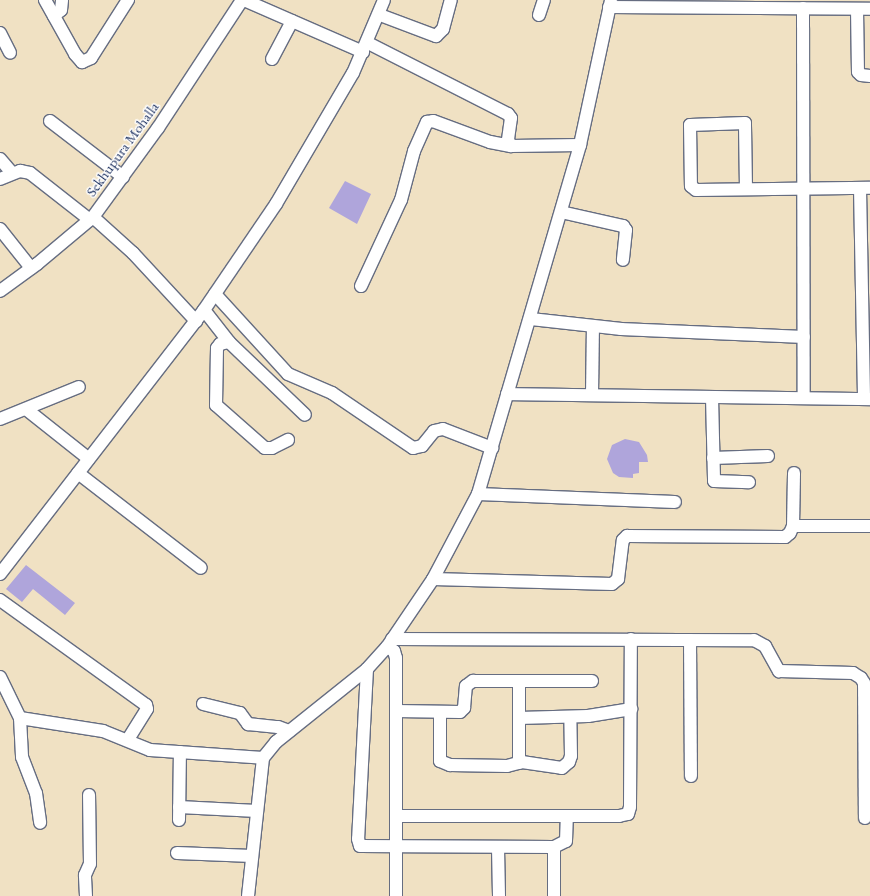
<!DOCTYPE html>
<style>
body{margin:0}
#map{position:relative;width:870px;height:896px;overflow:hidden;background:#f0e1c3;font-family:"EB Garamond",serif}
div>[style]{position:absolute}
.building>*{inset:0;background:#afa5db}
.roads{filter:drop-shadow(1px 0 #666d81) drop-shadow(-1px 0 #666d81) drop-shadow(0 1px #666d81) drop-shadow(0 -1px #666d81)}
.minor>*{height:12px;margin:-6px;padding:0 6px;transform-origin:6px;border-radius:6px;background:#fff}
span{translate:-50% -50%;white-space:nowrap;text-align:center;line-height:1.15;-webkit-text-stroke:3px #fff;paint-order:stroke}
.street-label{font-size:15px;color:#1b2f5e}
</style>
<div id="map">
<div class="building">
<i style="clip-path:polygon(345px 181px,371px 194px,357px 224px,329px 208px)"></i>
<i style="clip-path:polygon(625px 439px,639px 442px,647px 455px,648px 462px,639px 462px,639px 473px,633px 474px,633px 478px,619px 477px,613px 473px,607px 459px,612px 445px)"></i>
<i style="clip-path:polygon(26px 565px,75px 603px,65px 615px,33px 589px,22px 602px,6px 589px)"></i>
</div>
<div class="roads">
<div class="minor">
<i style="left:45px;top:0;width:62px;rotate:60.9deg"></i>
<i style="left:75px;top:54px;width:11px;rotate:49deg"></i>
<i style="left:82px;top:62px;width:10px;rotate:-24deg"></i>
<i style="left:91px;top:58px;width:69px;rotate:-57.5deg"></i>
<i style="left:244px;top:0;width:130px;rotate:23.6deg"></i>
<i style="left:609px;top:7px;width:261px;rotate:0.4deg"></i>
<i style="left:803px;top:8px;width:389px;rotate:89.9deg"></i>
<i style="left:857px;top:9px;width:63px;rotate:89.1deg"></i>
<i style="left:858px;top:72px;width:4px;rotate:45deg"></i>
<i style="left:861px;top:75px;width:9px;rotate:6deg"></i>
<i style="left:380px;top:15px;width:60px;rotate:20.6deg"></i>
<i style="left:436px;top:36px;width:10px;rotate:-45deg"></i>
<i style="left:443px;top:29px;width:30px;rotate:-75deg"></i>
<i style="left:539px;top:15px;width:16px;rotate:-72deg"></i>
<i style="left:54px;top:16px;width:9px;rotate:-41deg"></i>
<i style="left:61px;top:10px;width:10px;rotate:-84deg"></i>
<i style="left:0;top:33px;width:22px;rotate:63deg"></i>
<i style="left:368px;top:43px;width:157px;rotate:26.9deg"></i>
<i style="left:508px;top:114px;width:5px;rotate:53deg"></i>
<i style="left:511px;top:118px;width:22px;rotate:98deg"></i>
<i style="left:508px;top:140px;width:7px;rotate:63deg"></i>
<i style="left:511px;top:146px;width:69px;rotate:-0.8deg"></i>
<i style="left:272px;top:59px;width:43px;rotate:-62.2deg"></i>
<i style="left:50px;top:121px;width:92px;rotate:37.5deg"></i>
<i style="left:0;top:159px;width:18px;rotate:49deg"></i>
<i style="left:0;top:179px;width:22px;rotate:-22deg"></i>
<i style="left:20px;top:171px;width:10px;rotate:11deg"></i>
<i style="left:30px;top:173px;width:76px;rotate:38.1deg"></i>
<i style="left:860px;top:188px;width:211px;rotate:88.9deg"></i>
<i style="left:746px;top:189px;width:66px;rotate:-90.9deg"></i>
<i style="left:745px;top:123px;width:55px;rotate:177.9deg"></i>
<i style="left:690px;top:125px;width:61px;rotate:89.1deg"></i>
<i style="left:691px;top:186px;width:6px;rotate:39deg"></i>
<i style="left:696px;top:190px;width:174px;rotate:-0.7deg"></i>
<i style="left:561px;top:212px;width:64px;rotate:12.7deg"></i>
<i style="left:623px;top:226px;width:5px;rotate:53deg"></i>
<i style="left:626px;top:230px;width:30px;rotate:96deg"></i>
<i style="left:93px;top:217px;width:54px;rotate:42deg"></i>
<i style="left:133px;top:253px;width:93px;rotate:47.2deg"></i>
<i style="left:0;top:229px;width:50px;rotate:51.5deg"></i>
<i style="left:361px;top:286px;width:95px;rotate:-65.1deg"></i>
<i style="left:401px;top:200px;width:51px;rotate:-75.1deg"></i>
<i style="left:414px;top:151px;width:32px;rotate:-66deg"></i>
<i style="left:427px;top:122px;width:6px;rotate:-9deg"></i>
<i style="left:433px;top:121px;width:61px;rotate:20.2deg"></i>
<i style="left:490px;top:142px;width:21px;rotate:11deg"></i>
<i style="left:0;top:291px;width:46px;rotate:-36.1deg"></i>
<i style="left:37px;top:264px;width:73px;rotate:-40deg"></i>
<i style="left:93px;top:217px;width:110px;rotate:-53.9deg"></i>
<i style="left:158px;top:128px;width:153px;rotate:-56.7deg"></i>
<i style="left:215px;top:294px;width:108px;rotate:47.6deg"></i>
<i style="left:288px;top:374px;width:48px;rotate:23.4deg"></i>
<i style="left:332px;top:393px;width:98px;rotate:34.2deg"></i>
<i style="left:413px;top:448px;width:9px;rotate:-13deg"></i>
<i style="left:422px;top:446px;width:19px;rotate:-51deg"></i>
<i style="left:434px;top:431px;width:9px;rotate:-13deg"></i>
<i style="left:443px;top:429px;width:53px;rotate:21.2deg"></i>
<i style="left:204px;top:310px;width:41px;rotate:52deg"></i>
<i style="left:229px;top:342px;width:105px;rotate:43.8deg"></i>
<i style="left:531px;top:319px;width:91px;rotate:6.3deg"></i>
<i style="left:621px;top:329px;width:183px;rotate:2.5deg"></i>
<i style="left:229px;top:342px;width:9px;rotate:167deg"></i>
<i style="left:220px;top:344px;width:5px;rotate:127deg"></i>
<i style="left:217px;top:348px;width:57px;rotate:91deg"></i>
<i style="left:216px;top:405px;width:65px;rotate:41.3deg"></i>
<i style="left:265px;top:448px;width:7px"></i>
<i style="left:272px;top:448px;width:18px;rotate:-27deg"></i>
<i style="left:507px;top:394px;width:363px;rotate:0.8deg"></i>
<i style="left:592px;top:395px;width:68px;rotate:-89.2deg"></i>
<i style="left:712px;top:397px;width:84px;rotate:88.6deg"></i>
<i style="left:714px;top:481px;width:35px;rotate:2deg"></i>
<i style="left:26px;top:409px;width:80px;rotate:38.4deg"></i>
<i style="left:0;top:419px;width:85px;rotate:-22.1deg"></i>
<i style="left:713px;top:458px;width:55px;rotate:-2.1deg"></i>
<i style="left:78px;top:473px;width:155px;rotate:37.7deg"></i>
<i style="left:478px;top:494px;width:197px;rotate:2.3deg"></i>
<i style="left:793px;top:526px;width:77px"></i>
<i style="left:0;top:574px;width:334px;rotate:-52.3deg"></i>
<i style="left:204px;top:310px;width:128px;rotate:-55.8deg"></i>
<i style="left:276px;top:204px;width:152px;rotate:-59.6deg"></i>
<i style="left:353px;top:73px;width:79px;rotate:-67deg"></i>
<i style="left:433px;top:579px;width:179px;rotate:1.6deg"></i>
<i style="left:612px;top:584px;width:8px;rotate:-40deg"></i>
<i style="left:618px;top:579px;width:39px;rotate:-83deg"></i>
<i style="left:623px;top:540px;width:6px;rotate:-45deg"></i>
<i style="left:627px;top:536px;width:158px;rotate:0.4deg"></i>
<i style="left:785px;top:537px;width:6px;rotate:-39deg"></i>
<i style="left:790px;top:533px;width:8px;rotate:-67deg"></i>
<i style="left:793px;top:526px;width:53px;rotate:-88.9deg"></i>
<i style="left:0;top:600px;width:180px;rotate:35.7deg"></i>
<i style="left:146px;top:705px;width:4px;rotate:76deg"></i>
<i style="left:147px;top:709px;width:36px;rotate:122deg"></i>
<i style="left:392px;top:639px;width:362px;rotate:0.2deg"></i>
<i style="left:754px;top:640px;width:13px;rotate:29deg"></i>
<i style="left:765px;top:646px;width:29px;rotate:61deg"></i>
<i style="left:779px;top:671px;width:74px;rotate:1.5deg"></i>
<i style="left:853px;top:673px;width:9px;rotate:32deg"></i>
<i style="left:861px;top:678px;width:6px;rotate:59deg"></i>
<i style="left:864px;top:683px;width:135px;rotate:89.6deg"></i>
<i style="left:690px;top:640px;width:136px;rotate:89.6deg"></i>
<i style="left:387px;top:647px;width:8px;rotate:30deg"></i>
<i style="left:394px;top:651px;width:7px;rotate:74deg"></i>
<i style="left:396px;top:658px;width:238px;rotate:90deg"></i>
<i style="left:367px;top:669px;width:170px;rotate:93deg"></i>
<i style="left:358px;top:839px;width:7px;rotate:74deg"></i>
<i style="left:360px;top:846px;width:194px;rotate:0.3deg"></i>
<i style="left:554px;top:847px;width:13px;rotate:-27deg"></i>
<i style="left:566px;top:841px;width:25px;rotate:-88deg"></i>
<i style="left:0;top:677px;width:46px;rotate:64deg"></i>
<i style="left:20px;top:718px;width:84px;rotate:8.9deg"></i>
<i style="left:103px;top:731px;width:51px;rotate:22deg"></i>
<i style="left:150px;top:750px;width:113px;rotate:4deg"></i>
<i style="left:519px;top:682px;width:81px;rotate:90deg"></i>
<i style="left:203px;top:704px;width:38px;rotate:14deg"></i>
<i style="left:240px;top:713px;width:14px;rotate:54deg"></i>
<i style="left:248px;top:724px;width:30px;rotate:6deg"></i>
<i style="left:278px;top:727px;width:12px;rotate:20deg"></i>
<i style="left:396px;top:711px;width:64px;rotate:0.9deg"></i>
<i style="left:460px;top:712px;width:6px;rotate:-45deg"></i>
<i style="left:464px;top:708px;width:22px;rotate:-85deg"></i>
<i style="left:466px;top:686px;width:9px;rotate:-36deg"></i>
<i style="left:473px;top:681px;width:119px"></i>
<i style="left:440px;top:713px;width:48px;rotate:90deg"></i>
<i style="left:440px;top:761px;width:11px;rotate:22deg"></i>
<i style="left:450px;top:765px;width:57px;rotate:1deg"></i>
<i style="left:507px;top:766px;width:16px;rotate:-15deg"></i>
<i style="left:522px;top:762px;width:40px;rotate:8.5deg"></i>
<i style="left:562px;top:768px;width:9px;rotate:-41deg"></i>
<i style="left:569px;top:762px;width:6px;rotate:-72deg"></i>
<i style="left:571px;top:756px;width:39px;rotate:-91deg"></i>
<i style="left:20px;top:718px;width:39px;rotate:87deg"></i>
<i style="left:22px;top:757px;width:39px;rotate:69deg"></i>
<i style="left:36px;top:793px;width:30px;rotate:82deg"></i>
<i style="left:519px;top:718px;width:69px;rotate:-1.7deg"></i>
<i style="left:588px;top:716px;width:44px;rotate:-9.2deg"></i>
<i style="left:179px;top:807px;width:78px;rotate:2.9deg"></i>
<i style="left:396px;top:816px;width:223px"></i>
<i style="left:619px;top:816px;width:9px;rotate:-13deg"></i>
<i style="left:628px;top:814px;width:7px;rotate:-74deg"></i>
<i style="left:630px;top:807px;width:168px;rotate:-89.7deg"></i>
<i style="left:179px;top:820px;width:68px;rotate:-89.2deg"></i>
<i style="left:498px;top:848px;width:48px;rotate:88.8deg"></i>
<i style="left:177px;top:853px;width:75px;rotate:2.3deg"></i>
<i style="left:86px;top:896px;width:21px;rotate:-93deg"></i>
<i style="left:85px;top:875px;width:12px;rotate:-66deg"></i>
<i style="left:90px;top:864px;width:69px;rotate:-90.8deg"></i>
<i style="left:248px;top:896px;width:139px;rotate:-83.8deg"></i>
<i style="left:263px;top:758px;width:21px;rotate:-51deg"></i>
<i style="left:276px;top:742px;width:117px;rotate:-38.7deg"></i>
<i style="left:367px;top:669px;width:30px;rotate:-48deg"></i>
<i style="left:387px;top:647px;width:82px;rotate:-55.9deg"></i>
<i style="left:433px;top:579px;width:96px;rotate:-62.1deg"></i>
<i style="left:478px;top:494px;width:364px;rotate:-73.7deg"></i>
<i style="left:580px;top:145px;width:148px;rotate:-77.9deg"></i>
<i style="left:554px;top:896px;width:49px;rotate:-90deg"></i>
</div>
</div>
<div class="street-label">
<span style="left:122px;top:149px;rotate:-54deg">Sekhupura Mohalla</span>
</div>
</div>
